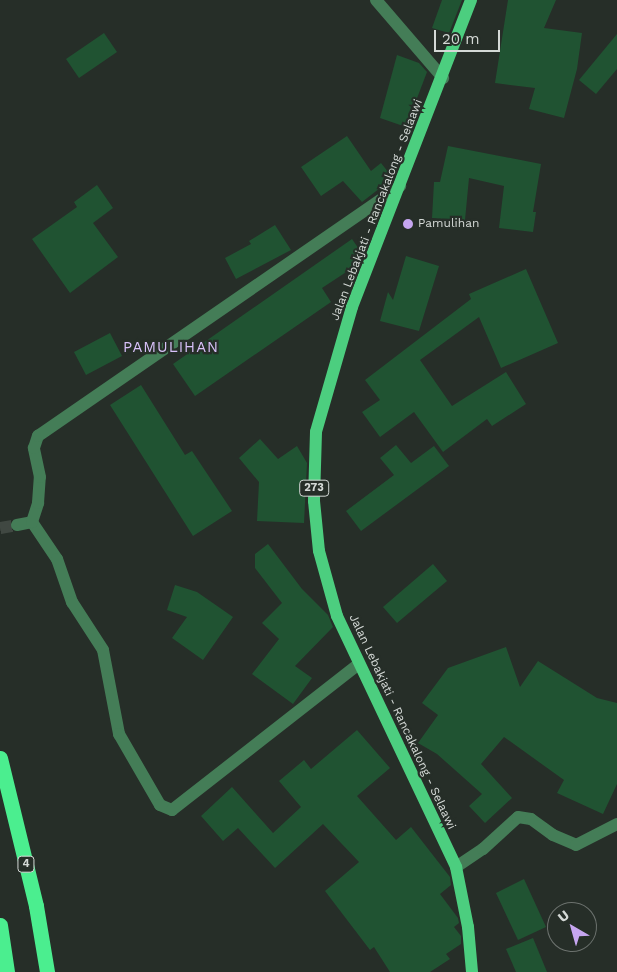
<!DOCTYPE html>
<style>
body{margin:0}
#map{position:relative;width:617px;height:972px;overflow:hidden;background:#262e28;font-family:"Work Sans",sans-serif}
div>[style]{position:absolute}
.building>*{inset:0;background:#205332}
.minor-tunnel>*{height:12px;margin-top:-6px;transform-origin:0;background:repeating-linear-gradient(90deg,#404842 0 12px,transparent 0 18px)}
.minor>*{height:12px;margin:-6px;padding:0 6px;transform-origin:6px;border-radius:6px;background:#447d57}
.major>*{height:12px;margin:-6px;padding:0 6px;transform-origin:6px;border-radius:6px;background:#4cce7f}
.highway>*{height:15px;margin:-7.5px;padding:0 7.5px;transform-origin:7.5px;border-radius:7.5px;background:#4bee8f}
.dots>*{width:14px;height:14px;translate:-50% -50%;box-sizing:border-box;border:2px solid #262e28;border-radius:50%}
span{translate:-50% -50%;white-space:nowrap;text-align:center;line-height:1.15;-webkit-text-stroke:4.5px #262e28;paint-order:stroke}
.shield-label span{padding:1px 4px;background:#262e28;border:1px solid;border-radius:4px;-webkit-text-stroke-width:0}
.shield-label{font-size:11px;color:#d4d9d6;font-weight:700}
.street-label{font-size:12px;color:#d4d9d6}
.poi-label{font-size:12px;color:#d4d9d6}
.left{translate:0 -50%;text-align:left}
.quarter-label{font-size:15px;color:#d8c1f9;letter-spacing:1px}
.north{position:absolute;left:547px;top:902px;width:50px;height:50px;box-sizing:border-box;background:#262e28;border:1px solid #6c726e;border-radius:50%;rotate:322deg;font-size:14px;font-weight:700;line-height:20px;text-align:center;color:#d4d9d6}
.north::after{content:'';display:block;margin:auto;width:18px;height:22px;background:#c6a6f0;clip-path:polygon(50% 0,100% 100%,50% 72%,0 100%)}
.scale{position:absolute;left:434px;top:30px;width:66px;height:22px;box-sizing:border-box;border:2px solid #d4d9d6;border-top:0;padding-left:6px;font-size:15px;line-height:18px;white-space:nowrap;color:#d4d9d6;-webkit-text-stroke:4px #262e28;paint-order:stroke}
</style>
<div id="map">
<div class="building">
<i style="clip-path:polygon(442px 0,462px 0,449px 33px,432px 28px)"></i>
<i style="clip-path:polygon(508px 0,556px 0,544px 28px,582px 33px,577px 69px,564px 118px,529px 109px,535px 88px,495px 83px)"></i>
<i style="clip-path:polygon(104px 33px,117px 52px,79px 78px,66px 59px)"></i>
<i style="clip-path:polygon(617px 34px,617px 69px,596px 94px,579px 80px)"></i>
<i style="clip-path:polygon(397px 55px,419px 63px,427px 72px,406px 127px,380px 118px)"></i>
<i style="clip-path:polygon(347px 136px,371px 171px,381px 163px,393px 178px,362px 202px,343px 181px,321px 196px,301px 167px)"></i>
<i style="clip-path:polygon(448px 146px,541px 164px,533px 212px,536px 212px,533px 232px,499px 228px,504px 186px,469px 178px,465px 220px,432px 218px,434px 182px,440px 182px)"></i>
<i style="clip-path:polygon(97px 185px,113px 208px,93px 223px,118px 257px,70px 293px,32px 239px,77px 207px,74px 202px)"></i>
<i style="clip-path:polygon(275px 225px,291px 250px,236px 279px,225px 258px,251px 244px,249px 241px)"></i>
<i style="clip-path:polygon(352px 239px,363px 255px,360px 263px,322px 288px,331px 302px,195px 396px,173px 364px)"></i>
<i style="clip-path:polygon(406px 256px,439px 266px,419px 331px,380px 321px,388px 292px,393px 300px)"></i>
<i style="clip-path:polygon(526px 269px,558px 343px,501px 368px,479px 317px,420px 360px,452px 406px,506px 372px,526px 404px,492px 426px,487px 419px,443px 452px,414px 412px,380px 437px,362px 412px,380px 400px,365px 380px,471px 299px,469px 294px)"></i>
<i style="clip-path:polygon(110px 333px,122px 356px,86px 375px,74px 352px)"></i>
<i style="clip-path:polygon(141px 385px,185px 455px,192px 451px,232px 511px,193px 536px,110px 405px)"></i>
<i style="clip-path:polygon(260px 439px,278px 459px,297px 446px,307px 463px,304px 523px,257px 521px,259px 482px,239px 458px)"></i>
<i style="clip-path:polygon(396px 445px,411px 463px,434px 446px,449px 466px,361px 531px,346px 511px,394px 475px,380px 458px)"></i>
<i style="clip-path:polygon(268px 544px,302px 589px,328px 615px,333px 627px,295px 666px,312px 678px,293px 704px,252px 674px,279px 639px,262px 623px,282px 603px,255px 568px,255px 554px)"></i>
<i style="clip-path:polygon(433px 564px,447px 581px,397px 623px,383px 607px)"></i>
<i style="clip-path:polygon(175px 585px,197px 592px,233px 617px,203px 660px,172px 638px,187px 617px,167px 610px)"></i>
<i style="clip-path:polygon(506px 647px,520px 687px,538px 661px,597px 698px,617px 703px,617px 784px,603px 814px,557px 793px,564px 780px,504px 737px,481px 764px,512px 798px,485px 823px,469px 806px,482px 794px,437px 754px,418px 743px,438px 715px,422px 703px,448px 668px)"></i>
<i style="clip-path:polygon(357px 730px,390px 768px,357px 796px,396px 840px,411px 827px,450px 877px,451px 885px,440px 894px,458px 918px,459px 923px,454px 927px,461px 936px,461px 944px,446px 954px,450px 959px,430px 972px,390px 972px,374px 947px,370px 950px,325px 891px,359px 862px,323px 824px,275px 868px,238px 828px,223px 841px,201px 816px,232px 787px,273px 833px,301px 807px,279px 781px,304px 760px,311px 769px)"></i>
<i style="clip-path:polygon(524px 879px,546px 927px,518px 940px,496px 893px)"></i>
<i style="clip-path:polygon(533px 938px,547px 972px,516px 972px,506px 949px)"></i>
</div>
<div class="minor-tunnel">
<i style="left:0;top:528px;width:17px;rotate:-10deg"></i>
</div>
<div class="minor">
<i style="left:376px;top:0;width:103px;rotate:49.3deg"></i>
<i style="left:32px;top:522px;width:45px;rotate:56deg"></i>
<i style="left:57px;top:559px;width:46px;rotate:70.8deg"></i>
<i style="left:72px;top:602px;width:57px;rotate:57.1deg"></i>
<i style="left:103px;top:650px;width:86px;rotate:79.2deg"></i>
<i style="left:119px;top:734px;width:82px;rotate:60deg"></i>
<i style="left:160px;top:805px;width:13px;rotate:23deg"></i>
<i style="left:172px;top:810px;width:237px;rotate:-38deg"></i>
<i style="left:17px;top:525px;width:15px;rotate:-11deg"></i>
<i style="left:32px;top:522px;width:20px;rotate:-72deg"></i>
<i style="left:38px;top:503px;width:26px;rotate:-86deg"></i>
<i style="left:40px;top:477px;width:30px;rotate:-102deg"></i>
<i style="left:34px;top:448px;width:13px;rotate:-72deg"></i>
<i style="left:38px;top:436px;width:440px;rotate:-34.6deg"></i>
<i style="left:456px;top:867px;width:32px;rotate:-34deg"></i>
<i style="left:483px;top:849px;width:47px;rotate:-42.4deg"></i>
<i style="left:518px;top:817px;width:13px;rotate:9deg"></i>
<i style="left:531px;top:819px;width:27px;rotate:36deg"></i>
<i style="left:553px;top:835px;width:25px;rotate:23deg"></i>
<i style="left:576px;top:845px;width:46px;rotate:-27.1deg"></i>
</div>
<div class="major">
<i style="left:471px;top:0;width:329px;rotate:111.2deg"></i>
<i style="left:352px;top:307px;width:130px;rotate:106.1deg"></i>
<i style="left:316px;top:432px;width:69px;rotate:91.7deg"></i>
<i style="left:314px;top:501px;width:50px;rotate:84.3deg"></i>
<i style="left:319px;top:551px;width:67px;rotate:74.5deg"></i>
<i style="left:337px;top:616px;width:278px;rotate:64.6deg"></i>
<i style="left:456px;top:867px;width:61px;rotate:78.7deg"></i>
<i style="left:468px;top:927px;width:45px;rotate:84.9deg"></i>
</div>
<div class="highway">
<i style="left:0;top:758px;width:152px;rotate:76.3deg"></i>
<i style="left:36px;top:906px;width:67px;rotate:80.5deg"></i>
<i style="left:0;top:925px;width:48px;rotate:81.5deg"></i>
</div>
<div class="dots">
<i style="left:408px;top:224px;background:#c6a6f0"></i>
</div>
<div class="shield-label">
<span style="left:314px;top:488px">273</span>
<span style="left:26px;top:864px">4</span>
</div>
<div class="street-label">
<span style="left:377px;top:210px;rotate:-69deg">Jalan Lebakjati - Rancakalong - Selaawi</span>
<span style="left:402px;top:722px;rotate:65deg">Jalan Lebakjati - Rancakalong - Selaawi</span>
</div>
<div class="poi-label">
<span class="left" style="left:418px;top:224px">Pamulihan</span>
</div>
<div class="quarter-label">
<span style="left:171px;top:348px">PAMULIHAN</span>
</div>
<div class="north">U</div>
<div class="scale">20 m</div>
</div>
